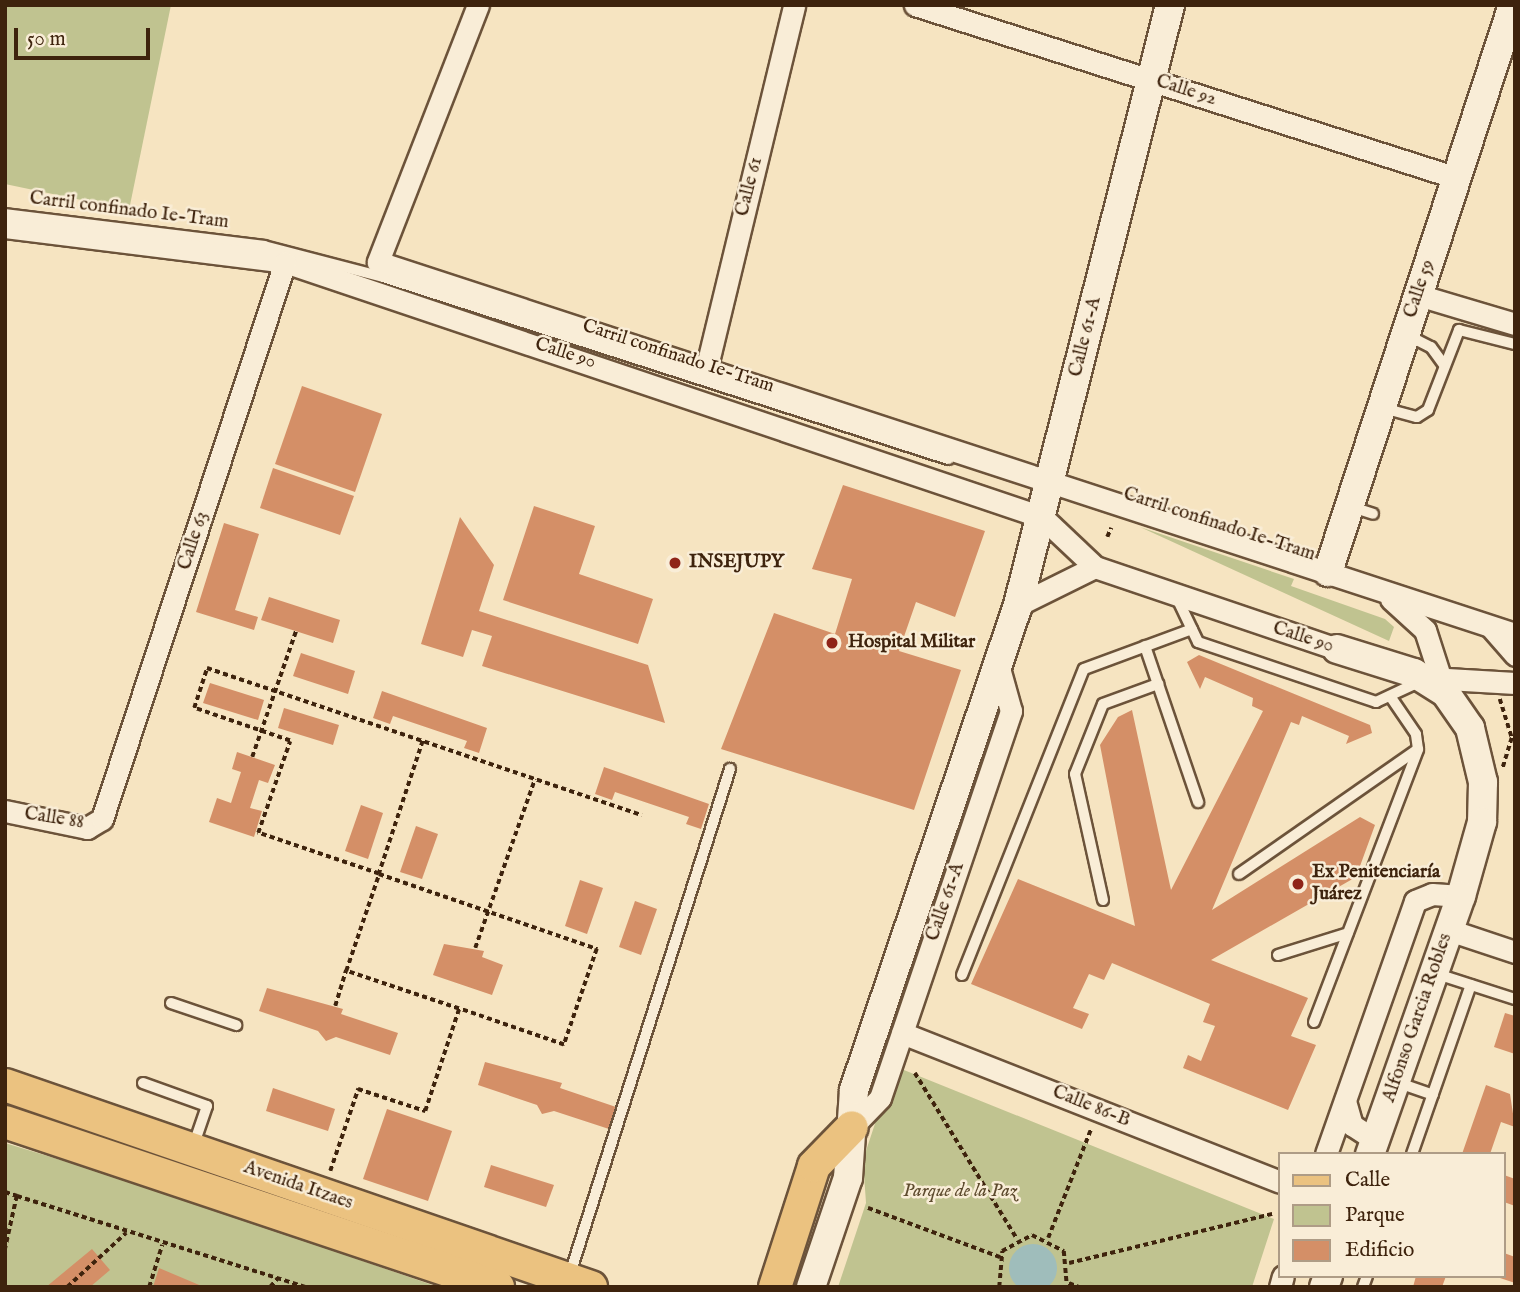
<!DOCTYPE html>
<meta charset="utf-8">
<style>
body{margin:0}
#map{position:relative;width:1520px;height:1292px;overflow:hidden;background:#f6e4c1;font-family:"IM FELL English",serif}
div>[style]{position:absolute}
.green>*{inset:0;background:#c0c390}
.water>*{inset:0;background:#9fbdbb}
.round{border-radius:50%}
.building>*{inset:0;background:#d48f67}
.path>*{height:3.5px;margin-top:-1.75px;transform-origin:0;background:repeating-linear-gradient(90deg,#3e230d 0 5px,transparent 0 8.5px)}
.roads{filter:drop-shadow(2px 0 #6c533a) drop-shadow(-2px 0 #6c533a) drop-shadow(0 2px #6c533a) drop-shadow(0 -2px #6c533a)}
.lane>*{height:10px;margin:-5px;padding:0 5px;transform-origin:5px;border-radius:5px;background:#f9edd7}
.street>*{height:21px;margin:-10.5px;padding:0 10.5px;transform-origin:10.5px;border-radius:10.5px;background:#f9edd7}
.secondary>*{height:28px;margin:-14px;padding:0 14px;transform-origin:14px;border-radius:14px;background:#f9edd7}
.primary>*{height:32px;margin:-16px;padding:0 16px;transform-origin:16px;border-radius:16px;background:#ebc280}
.dots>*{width:19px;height:19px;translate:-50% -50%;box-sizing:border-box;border:4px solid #f9edd7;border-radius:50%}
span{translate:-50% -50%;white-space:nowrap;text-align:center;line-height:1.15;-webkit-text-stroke:5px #f9edd7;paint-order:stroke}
.street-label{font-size:19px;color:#3e230d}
.poi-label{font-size:19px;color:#3e230d;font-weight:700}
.left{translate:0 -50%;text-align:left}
.park-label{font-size:19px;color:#5e4b2e;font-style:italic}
.frame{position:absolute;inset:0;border:7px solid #3e230d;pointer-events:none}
.legend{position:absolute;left:1278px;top:1152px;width:228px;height:126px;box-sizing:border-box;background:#f9edd7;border:2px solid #ae9c86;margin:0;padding:9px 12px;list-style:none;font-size:21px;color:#3e230d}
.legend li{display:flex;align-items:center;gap:14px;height:35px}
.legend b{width:35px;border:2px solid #ae9c86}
.scale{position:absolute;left:14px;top:28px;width:136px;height:32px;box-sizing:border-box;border:4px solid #3e230d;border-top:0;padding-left:9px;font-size:21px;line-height:24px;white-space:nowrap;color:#3e230d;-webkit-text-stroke:5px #f9edd7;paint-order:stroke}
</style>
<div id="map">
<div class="green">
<i style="clip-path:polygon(5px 5px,171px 5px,129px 210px,5px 184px)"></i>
<i style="clip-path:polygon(1140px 527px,1294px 579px,1291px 586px,1385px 619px,1394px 627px,1389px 641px)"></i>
<i style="clip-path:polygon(894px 1066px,1274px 1219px,1252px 1287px,838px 1287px,866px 1203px,863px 1160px)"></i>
<i style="clip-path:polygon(5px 1143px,156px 1189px,438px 1287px,5px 1287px)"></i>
</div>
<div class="water">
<i class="round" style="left:1009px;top:1244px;width:48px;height:48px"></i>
</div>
<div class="building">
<i style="clip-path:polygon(302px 386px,382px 414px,355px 492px,275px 464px)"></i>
<i style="clip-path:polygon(273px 468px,354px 496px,340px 535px,260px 508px)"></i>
<i style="clip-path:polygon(843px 485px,985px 531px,955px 617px,916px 602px,899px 651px,961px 670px,914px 810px,721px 749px,774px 613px,835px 634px,852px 579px,812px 569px)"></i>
<i style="clip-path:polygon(534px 506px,595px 526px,579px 574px,653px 599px,638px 644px,503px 600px)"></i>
<i style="clip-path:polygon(460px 517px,494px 565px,479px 611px,648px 665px,665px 723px,482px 666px,492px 636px,472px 630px,463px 657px,421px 644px)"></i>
<i style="clip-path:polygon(224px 523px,259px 534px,235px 610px,258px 617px,254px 630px,196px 612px)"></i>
<i style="clip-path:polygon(269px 597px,340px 620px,333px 643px,261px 620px)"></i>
<i style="clip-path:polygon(301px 653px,355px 671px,348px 694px,293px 676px)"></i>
<i style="clip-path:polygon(1199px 655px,1370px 725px,1372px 733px,1346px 744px,1349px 736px,1302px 716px,1299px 725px,1291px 722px,1212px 910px,1360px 817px,1375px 825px,1356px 877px,1211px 960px,1308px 998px,1291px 1036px,1316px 1045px,1288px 1110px,1183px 1068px,1188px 1055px,1201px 1061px,1215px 1026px,1203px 1022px,1210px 1004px,1112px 963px,1104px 980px,1089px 974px,1073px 1008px,1089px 1014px,1082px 1029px,971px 984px,1018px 879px,1135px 926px,1100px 745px,1118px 717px,1132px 710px,1171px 890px,1263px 711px,1252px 706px,1253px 698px,1205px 677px,1200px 689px,1187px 662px)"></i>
<i style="clip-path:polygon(210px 683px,264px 700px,258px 720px,203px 703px)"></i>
<i style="clip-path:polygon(382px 691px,487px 728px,479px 753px,464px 748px,467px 741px,393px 716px,390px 724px,373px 718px)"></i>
<i style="clip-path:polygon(284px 708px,339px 725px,333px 745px,278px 728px)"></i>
<i style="clip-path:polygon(237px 752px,275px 765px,268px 783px,259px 780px,250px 808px,262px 811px,254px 837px,209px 822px,217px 798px,231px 803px,241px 772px,232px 769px)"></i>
<i style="clip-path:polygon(604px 767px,709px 804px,701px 829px,686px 824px,689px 817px,615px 792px,612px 800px,595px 794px)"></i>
<i style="clip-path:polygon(361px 805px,383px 813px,368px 859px,345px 851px)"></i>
<i style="clip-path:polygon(416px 826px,438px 834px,422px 879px,400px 872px)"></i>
<i style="clip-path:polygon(580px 880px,603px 888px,587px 934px,565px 926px)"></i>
<i style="clip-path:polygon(635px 901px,657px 909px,641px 955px,619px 947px)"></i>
<i style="clip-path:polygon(444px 944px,484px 951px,482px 957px,503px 965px,492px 995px,433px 975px)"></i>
<i style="clip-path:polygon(267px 988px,343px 1009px,341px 1014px,398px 1033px,390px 1055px,336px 1037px,326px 1041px,318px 1031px,259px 1011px)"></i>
<i style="clip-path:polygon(1505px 1013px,1515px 1016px,1515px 1054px,1494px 1047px)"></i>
<i style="clip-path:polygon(485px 1062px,562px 1083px,560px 1088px,616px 1107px,609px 1129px,554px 1111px,542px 1114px,537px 1105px,478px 1085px)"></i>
<i style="clip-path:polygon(1486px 1085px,1510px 1094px,1515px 1127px,1501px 1122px,1490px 1154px,1462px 1154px)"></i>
<i style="clip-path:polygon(273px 1088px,335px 1109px,328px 1131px,266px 1111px)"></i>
<i style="clip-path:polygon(387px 1109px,452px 1131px,428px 1201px,363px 1179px)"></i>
<i style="clip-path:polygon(491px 1165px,554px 1185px,546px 1207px,484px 1187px)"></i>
<i style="clip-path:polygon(1504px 1175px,1515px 1179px,1515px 1206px,1504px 1202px)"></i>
<i style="clip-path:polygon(92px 1249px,110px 1270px,90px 1287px,46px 1287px)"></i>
<i style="clip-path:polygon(1504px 1253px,1515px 1257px,1515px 1283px,1497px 1277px,1504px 1276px)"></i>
<i style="clip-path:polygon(159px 1268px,204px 1287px,153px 1287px)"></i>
<i style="clip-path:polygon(1416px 1276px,1446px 1276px,1442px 1287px,1413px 1287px)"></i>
</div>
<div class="path">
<i style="left:1107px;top:537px;width:10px;rotate:-66deg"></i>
<i style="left:1500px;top:699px;width:41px;rotate:72.9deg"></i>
<i style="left:1512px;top:738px;width:31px;rotate:107deg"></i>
<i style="left:423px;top:741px;width:140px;rotate:108.3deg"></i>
<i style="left:379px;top:874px;width:231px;rotate:19deg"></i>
<i style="left:597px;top:949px;width:102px;rotate:109deg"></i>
<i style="left:564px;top:1045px;width:110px;rotate:-160.9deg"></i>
<i style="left:252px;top:757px;width:133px;rotate:-70.8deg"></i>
<i style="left:475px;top:948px;width:179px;rotate:-70.5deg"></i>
<i style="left:335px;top:1006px;width:37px;rotate:-73deg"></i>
<i style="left:915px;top:1073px;width:195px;rotate:58.4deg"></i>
<i style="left:330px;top:1171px;width:87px;rotate:-71.1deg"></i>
<i style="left:358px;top:1089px;width:71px;rotate:18.2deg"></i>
<i style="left:425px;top:1111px;width:108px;rotate:-71.6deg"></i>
<i style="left:459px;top:1009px;width:119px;rotate:-161.4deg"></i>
<i style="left:346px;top:971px;width:102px;rotate:-71.2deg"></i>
<i style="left:379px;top:874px;width:128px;rotate:-161.3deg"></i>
<i style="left:258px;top:833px;width:97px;rotate:-70.8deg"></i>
<i style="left:290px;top:741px;width:102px;rotate:-161deg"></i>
<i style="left:194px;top:708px;width:42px;rotate:-72deg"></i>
<i style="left:207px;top:668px;width:459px;rotate:18.7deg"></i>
<i style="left:5px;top:1192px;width:13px;rotate:18deg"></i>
<i style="left:17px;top:1196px;width:55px;rotate:102.5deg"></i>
<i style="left:17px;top:1196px;width:303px;rotate:17.5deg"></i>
<i style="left:868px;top:1208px;width:141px;rotate:20.4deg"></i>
<i style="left:1048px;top:1238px;width:117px;rotate:-68.5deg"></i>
<i style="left:1069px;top:1263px;width:209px;rotate:-13.6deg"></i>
<i style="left:1069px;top:1283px;width:11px;rotate:22deg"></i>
<i style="left:67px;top:1287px;width:80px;rotate:-42.5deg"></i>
<i style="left:149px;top:1287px;width:44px;rotate:-72.8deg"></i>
<i style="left:270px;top:1287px;width:11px;rotate:-49deg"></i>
<i style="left:999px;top:1287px;width:36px;rotate:-85deg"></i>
<i style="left:1002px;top:1251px;width:34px;rotate:-28deg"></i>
<i style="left:1032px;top:1235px;width:36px;rotate:27deg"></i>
<i style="left:1064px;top:1251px;width:36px;rotate:85deg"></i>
</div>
<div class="roads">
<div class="lane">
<i style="left:5px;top:214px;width:261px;rotate:7deg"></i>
<i style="left:264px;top:246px;width:123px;rotate:14.6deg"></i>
<i style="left:383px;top:277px;width:594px;rotate:17.85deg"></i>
<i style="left:1407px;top:335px;width:27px;rotate:27deg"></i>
<i style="left:1431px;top:347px;width:22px;rotate:54deg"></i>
<i style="left:1383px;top:408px;width:35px;rotate:15deg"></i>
<i style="left:1417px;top:417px;width:13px;rotate:-32deg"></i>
<i style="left:1428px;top:410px;width:86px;rotate:-68.8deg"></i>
<i style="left:1459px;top:330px;width:58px;rotate:14deg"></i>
<i style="left:1352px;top:507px;width:22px;rotate:18deg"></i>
<i style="left:1176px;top:596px;width:51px;rotate:64.4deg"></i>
<i style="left:1198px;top:642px;width:188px;rotate:18.6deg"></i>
<i style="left:1376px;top:702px;width:50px;rotate:-25deg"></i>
<i style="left:1145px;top:646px;width:165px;rotate:71.2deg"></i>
<i style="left:1239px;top:874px;width:218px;rotate:-34.9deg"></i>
<i style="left:1103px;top:900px;width:129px;rotate:-102.5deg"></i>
<i style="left:1075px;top:774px;width:75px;rotate:-68.2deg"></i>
<i style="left:1103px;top:704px;width:59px;rotate:-20deg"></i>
<i style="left:1278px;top:955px;width:73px;rotate:-17.4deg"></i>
<i style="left:1434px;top:973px;width:85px;rotate:17.8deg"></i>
<i style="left:962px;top:975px;width:329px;rotate:-68.3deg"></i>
<i style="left:1084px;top:669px;width:115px;rotate:-20.3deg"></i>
<i style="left:171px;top:1003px;width:69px;rotate:18.7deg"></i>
<i style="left:1314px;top:1022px;width:292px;rotate:-69.1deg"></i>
<i style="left:1418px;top:749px;width:15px;rotate:-98deg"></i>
<i style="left:1416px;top:734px;width:46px;rotate:-124.4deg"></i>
<i style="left:1396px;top:1082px;width:39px;rotate:19deg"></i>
<i style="left:143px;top:1083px;width:68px;rotate:19.8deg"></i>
<i style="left:207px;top:1106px;width:43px;rotate:108.9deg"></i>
<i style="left:1412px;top:1154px;width:179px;rotate:-70.8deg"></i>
<i style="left:569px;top:1277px;width:533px;rotate:-72.42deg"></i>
<i style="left:1363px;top:1287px;width:12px;rotate:-70deg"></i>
</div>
<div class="street">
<i style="left:478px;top:5px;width:276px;rotate:111.3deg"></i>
<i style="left:378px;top:262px;width:1196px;rotate:18.12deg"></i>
<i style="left:915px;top:5px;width:569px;rotate:17.7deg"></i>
<i style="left:5px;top:227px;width:282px;rotate:7.1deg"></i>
<i style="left:285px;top:262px;width:799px;rotate:18.62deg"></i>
<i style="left:1042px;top:517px;width:73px;rotate:43.3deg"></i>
<i style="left:1095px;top:567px;width:256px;rotate:18.7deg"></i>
<i style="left:1418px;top:295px;width:101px;rotate:16.6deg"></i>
<i style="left:706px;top:370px;width:375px;rotate:-76.4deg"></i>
<i style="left:1391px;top:599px;width:46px;rotate:42.4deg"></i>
<i style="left:1425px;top:630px;width:65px;rotate:72.1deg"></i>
<i style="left:1018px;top:605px;width:86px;rotate:-26.3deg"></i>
<i style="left:1491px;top:627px;width:37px;rotate:49deg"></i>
<i style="left:1430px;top:678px;width:85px;rotate:3.4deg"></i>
<i style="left:5px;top:811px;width:84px;rotate:11.7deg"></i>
<i style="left:87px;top:828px;width:17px;rotate:-31deg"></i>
<i style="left:102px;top:819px;width:586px;rotate:-71.81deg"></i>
<i style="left:1449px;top:930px;width:70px;rotate:18.4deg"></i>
<i style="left:902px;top:1033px;width:406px;rotate:21.5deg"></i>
<i style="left:1345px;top:1101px;width:25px;rotate:74deg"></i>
<i style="left:1352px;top:1125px;width:27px;rotate:33deg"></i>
<i style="left:852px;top:1127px;width:40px;rotate:-46deg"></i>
<i style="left:880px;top:1098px;width:409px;rotate:-71.3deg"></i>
<i style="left:1011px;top:711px;width:45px;rotate:-105.6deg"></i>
<i style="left:1326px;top:1154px;width:268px;rotate:-70.6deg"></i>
<i style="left:1415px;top:901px;width:18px;rotate:-22deg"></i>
<i style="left:1432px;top:894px;width:29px;rotate:4deg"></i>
<i style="left:1280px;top:1287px;width:11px;rotate:-75deg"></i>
</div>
<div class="secondary">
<i style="left:1328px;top:572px;width:596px;rotate:-71.93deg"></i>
<i style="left:1337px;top:649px;width:81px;rotate:17.3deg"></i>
<i style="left:1414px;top:673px;width:36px;rotate:32deg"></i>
<i style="left:1445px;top:692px;width:44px;rotate:55.2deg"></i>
<i style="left:1470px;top:728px;width:56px;rotate:76.5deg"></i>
<i style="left:1483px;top:782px;width:40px;rotate:91.4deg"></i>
<i style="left:1482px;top:822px;width:77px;rotate:105.8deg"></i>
<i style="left:1461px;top:896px;width:274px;rotate:109.4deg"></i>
<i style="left:811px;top:1287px;width:115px;rotate:-71.3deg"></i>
<i style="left:848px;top:1178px;width:88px;rotate:-86.1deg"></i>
<i style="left:854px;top:1090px;width:512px;rotate:-71.32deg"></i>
<i style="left:1018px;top:605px;width:619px;rotate:-75.78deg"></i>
<i style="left:1324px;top:1287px;width:12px;rotate:-70deg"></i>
</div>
<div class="primary">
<i style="left:5px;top:1085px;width:620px;rotate:19.02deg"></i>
<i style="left:5px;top:1122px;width:520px;rotate:18.5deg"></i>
<i style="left:775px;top:1287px;width:127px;rotate:-72.1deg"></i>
<i style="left:814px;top:1166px;width:54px;rotate:-45.7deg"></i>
</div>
</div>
<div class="dots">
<i style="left:675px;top:563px;background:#8f2418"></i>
<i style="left:832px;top:643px;background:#8f2418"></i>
<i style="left:1298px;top:884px;background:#8f2418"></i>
</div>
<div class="street-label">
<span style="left:1186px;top:91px;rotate:18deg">Calle 92</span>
<span style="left:750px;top:187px;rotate:-76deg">Calle 61</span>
<span style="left:129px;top:211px;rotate:7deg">Carril confinado Ie-Tram</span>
<span style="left:1420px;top:289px;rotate:-72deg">Calle 59</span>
<span style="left:1086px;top:337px;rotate:-76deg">Calle 61-A</span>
<span style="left:565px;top:354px;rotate:18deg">Calle 90</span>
<span style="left:678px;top:357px;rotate:18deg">Carril confinado Ie-Tram</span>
<span style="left:1219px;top:525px;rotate:18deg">Carril confinado Ie-Tram</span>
<span style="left:194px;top:541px;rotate:-72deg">Calle 63</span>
<span style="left:1303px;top:638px;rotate:18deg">Calle 90</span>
<span style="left:54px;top:819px;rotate:9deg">Calle 88</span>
<span style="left:946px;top:902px;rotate:-71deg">Calle 61-A</span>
<span style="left:1418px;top:1018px;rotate:-71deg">Alfonso Garcia Robles</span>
<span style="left:1091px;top:1107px;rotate:22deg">Calle 86-B</span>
<span style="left:298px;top:1186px;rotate:19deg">Avenida Itzaes</span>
</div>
<div class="poi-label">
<span class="left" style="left:689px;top:563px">INSEJUPY</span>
<span class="left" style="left:848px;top:643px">Hospital Militar</span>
<span class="left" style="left:1312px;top:884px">Ex Penitenciaría<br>Juárez</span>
</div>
<div class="park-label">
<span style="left:960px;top:1192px">Parque de la Paz</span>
</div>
<div class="frame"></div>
<ul class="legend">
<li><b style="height:9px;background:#ebc280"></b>Calle</li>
<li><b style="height:19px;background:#c0c390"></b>Parque</li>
<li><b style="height:19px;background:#d48f67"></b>Edificio</li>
</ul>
<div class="scale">50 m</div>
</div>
